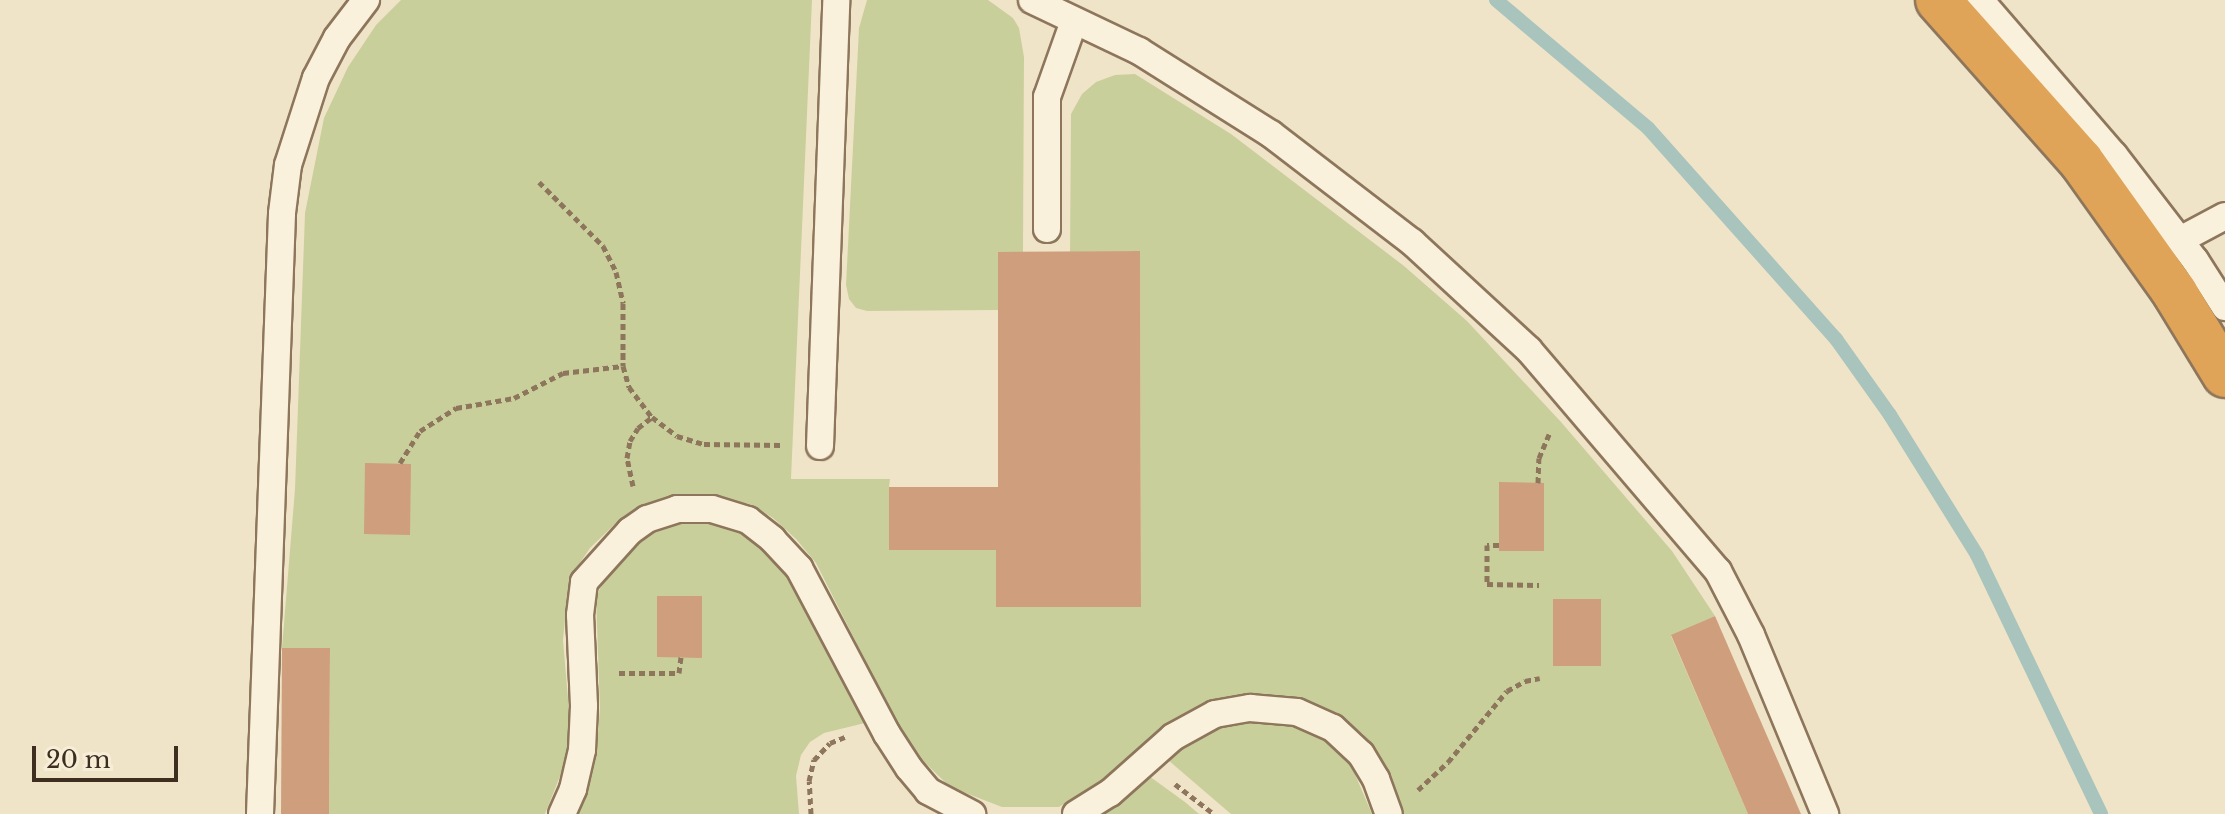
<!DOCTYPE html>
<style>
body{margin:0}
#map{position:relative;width:2225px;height:814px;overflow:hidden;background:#f0e4c8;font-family:"Libre Baskerville",serif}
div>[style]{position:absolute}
.green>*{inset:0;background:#c9cf9b}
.stream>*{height:14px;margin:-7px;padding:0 7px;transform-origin:7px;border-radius:7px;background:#a9c4bc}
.building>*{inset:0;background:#cf9f7d}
.path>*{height:5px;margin-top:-2.5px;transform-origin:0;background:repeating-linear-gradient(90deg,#8d765c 0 6px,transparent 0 10px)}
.roads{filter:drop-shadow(2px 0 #8d765c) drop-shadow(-2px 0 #8d765c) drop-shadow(0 2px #8d765c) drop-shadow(0 -2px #8d765c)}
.lane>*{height:26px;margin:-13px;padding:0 13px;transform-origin:13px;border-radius:13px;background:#faf1dc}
.highway>*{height:44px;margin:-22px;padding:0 22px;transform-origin:22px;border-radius:22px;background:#e0a458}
span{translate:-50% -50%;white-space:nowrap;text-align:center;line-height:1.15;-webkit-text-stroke:8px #f7eed8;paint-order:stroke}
.scale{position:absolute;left:32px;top:746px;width:146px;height:36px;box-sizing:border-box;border:4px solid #3d2e20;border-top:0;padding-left:10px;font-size:24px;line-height:28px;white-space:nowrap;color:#3d2e20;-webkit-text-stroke:6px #f7eed8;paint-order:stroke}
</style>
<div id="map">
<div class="green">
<i style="clip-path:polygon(401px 0,812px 0,791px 479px,890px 479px,889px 487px,996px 550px,1141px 606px,1140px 251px,1070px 252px,1071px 114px,1082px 94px,1096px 82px,1115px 75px,1135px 74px,1231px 134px,1404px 266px,1467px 321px,1561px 422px,1672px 551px,1715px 616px,1671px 636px,1748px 814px,1402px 814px,1382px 759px,1363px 734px,1338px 715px,1310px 702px,1246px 694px,1217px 700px,1188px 713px,1107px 777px,1059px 807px,1002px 807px,950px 787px,909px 747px,816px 563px,796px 539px,773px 518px,750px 504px,687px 494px,642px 507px,617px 522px,590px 548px,569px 579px,563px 640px,570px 722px,566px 761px,545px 814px,329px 814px,330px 648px,282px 648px,295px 489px,305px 213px,324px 118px,348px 67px,376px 25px)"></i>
<i style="clip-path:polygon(867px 0,988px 0,1013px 18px,1019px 28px,1024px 57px,1023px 252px,998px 252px,998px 310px,867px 311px,856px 308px,849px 299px,846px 285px,859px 28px)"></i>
<i style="clip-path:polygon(683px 521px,707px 521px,733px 528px,769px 555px,786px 576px,865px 723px,824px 733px,810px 742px,801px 755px,796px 776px,799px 814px,578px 814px,597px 746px,600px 708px,596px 598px,605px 577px,640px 539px)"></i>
<i style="clip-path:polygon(1250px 720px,1278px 721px,1306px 730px,1331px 743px,1351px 765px,1372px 814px,1231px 814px,1168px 760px,1189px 743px,1220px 726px)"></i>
<i style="clip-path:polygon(1149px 776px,1185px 802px,1199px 814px,1103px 814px)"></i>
</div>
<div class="stream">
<i style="left:1496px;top:0;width:199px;rotate:40.1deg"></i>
<i style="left:1648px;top:128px;width:283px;rotate:48.3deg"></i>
<i style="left:1836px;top:339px;width:93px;rotate:54.6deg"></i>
<i style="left:1890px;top:415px;width:165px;rotate:58.1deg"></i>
<i style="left:1977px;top:555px;width:287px;rotate:64.4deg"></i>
</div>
<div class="building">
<i style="clip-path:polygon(1140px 251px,1141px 607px,996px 607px,996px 550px,889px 550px,889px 487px,998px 487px,998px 252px)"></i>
<i style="clip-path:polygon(365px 463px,411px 464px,410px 535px,364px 534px)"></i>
<i style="clip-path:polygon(1499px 482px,1544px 483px,1544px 551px,1499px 551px)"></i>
<i style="clip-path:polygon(657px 596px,702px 596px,702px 658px,657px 657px)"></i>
<i style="clip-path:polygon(1553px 599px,1601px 599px,1601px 666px,1553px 666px)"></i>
<i style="clip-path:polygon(1715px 616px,1801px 814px,1748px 814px,1671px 635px)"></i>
<i style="clip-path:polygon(282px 648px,330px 648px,329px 814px,281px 814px)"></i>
</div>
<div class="path">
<i style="left:539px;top:182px;width:91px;rotate:45deg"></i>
<i style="left:603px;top:246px;width:29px;rotate:63deg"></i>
<i style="left:616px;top:272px;width:32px;rotate:77deg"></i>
<i style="left:623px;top:303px;width:63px;rotate:90deg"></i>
<i style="left:623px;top:366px;width:22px;rotate:74deg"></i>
<i style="left:629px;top:387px;width:38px;rotate:53deg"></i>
<i style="left:652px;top:417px;width:31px;rotate:37deg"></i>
<i style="left:677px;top:436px;width:28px;rotate:17deg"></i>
<i style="left:704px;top:444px;width:77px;rotate:0.7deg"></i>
<i style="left:400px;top:463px;width:38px;rotate:-58deg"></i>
<i style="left:420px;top:431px;width:43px;rotate:-32.6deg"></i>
<i style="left:456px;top:408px;width:59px;rotate:-9.8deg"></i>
<i style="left:514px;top:398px;width:55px;rotate:-27deg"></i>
<i style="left:563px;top:373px;width:60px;rotate:-6.7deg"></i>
<i style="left:1538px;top:483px;width:25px;rotate:-88deg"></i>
<i style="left:1539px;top:458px;width:26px;rotate:-67deg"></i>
<i style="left:633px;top:486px;width:29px;rotate:-102deg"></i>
<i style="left:627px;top:458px;width:17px;rotate:-80deg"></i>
<i style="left:630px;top:441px;width:15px;rotate:-58deg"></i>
<i style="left:638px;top:428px;width:18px;rotate:-38deg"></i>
<i style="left:1499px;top:545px;width:12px;rotate:180deg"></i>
<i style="left:1487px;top:545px;width:39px;rotate:90deg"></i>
<i style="left:1487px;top:584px;width:52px;rotate:1.1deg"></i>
<i style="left:619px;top:673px;width:60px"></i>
<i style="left:679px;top:673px;width:16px;rotate:-83deg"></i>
<i style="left:1175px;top:784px;width:49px;rotate:37.6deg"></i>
<i style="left:1418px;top:790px;width:41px;rotate:-43deg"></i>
<i style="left:1448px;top:762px;width:92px;rotate:-50.3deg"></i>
<i style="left:1507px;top:691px;width:21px;rotate:-29deg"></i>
<i style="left:1525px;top:681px;width:15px;rotate:-11deg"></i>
<i style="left:811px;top:814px;width:33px;rotate:-93deg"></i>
<i style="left:809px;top:781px;width:22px;rotate:-77deg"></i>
<i style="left:814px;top:760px;width:23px;rotate:-47deg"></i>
<i style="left:830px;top:743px;width:16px;rotate:-22deg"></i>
</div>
<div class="roads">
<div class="lane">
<i style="left:1032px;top:0;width:119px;rotate:25.5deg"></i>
<i style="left:1139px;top:51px;width:156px;rotate:32.2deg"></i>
<i style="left:1271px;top:134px;width:178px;rotate:37.5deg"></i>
<i style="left:1412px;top:242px;width:159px;rotate:42.7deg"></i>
<i style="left:1529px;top:350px;width:291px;rotate:49.5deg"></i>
<i style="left:1718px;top:571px;width:72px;rotate:62.7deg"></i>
<i style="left:1751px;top:635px;width:194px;rotate:67.5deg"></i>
<i style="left:1980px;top:0;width:205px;rotate:49.2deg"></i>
<i style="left:2114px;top:155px;width:133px;rotate:52.4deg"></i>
<i style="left:2195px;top:260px;width:56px;rotate:57.4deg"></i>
<i style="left:1047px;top:229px;width:132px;rotate:-90deg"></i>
<i style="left:1047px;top:97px;width:81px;rotate:-70.4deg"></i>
<i style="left:2180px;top:240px;width:51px;rotate:-28.1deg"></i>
<i style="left:820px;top:446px;width:446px;rotate:-87.9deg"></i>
<i style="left:260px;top:814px;width:601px;rotate:-87.9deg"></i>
<i style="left:282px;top:213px;width:48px;rotate:-82.9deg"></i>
<i style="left:288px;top:165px;width:91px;rotate:-72.2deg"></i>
<i style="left:316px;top:78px;width:45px;rotate:-62.3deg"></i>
<i style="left:337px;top:38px;width:48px;rotate:-52.7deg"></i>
<i style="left:562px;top:814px;width:27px;rotate:-66deg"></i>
<i style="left:573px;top:789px;width:40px;rotate:-77deg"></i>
<i style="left:582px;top:750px;width:44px;rotate:-87.4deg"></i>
<i style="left:584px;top:706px;width:91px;rotate:-92.5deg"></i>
<i style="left:580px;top:615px;width:33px;rotate:-83deg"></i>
<i style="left:584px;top:582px;width:69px;rotate:-48deg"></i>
<i style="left:630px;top:531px;width:21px;rotate:-35deg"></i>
<i style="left:647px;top:519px;width:32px;rotate:-18deg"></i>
<i style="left:677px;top:509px;width:35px"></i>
<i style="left:712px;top:509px;width:38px;rotate:17deg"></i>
<i style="left:748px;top:520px;width:31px;rotate:38deg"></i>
<i style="left:772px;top:539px;width:40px;rotate:47deg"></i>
<i style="left:799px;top:568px;width:188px;rotate:62.1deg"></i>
<i style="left:887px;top:734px;width:40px;rotate:57.1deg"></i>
<i style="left:909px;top:768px;width:30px;rotate:50deg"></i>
<i style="left:928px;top:791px;width:50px;rotate:27.6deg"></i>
<i style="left:1076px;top:814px;width:40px;rotate:-32deg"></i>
<i style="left:1110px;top:793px;width:84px;rotate:-41.6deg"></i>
<i style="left:1173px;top:737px;width:48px;rotate:-28.7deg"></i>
<i style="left:1215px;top:714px;width:36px;rotate:-10deg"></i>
<i style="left:1250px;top:708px;width:47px;rotate:4.9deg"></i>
<i style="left:1297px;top:712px;width:39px;rotate:24deg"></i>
<i style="left:1333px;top:728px;width:38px;rotate:43deg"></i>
<i style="left:1361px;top:754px;width:29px;rotate:59deg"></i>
<i style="left:1376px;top:779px;width:37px;rotate:70deg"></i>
</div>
<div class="highway">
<i style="left:1938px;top:0;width:215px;rotate:48.4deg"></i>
<i style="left:2081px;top:161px;width:162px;rotate:54.5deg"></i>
<i style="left:2175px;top:293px;width:96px;rotate:58.6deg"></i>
</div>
</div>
<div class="scale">20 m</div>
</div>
